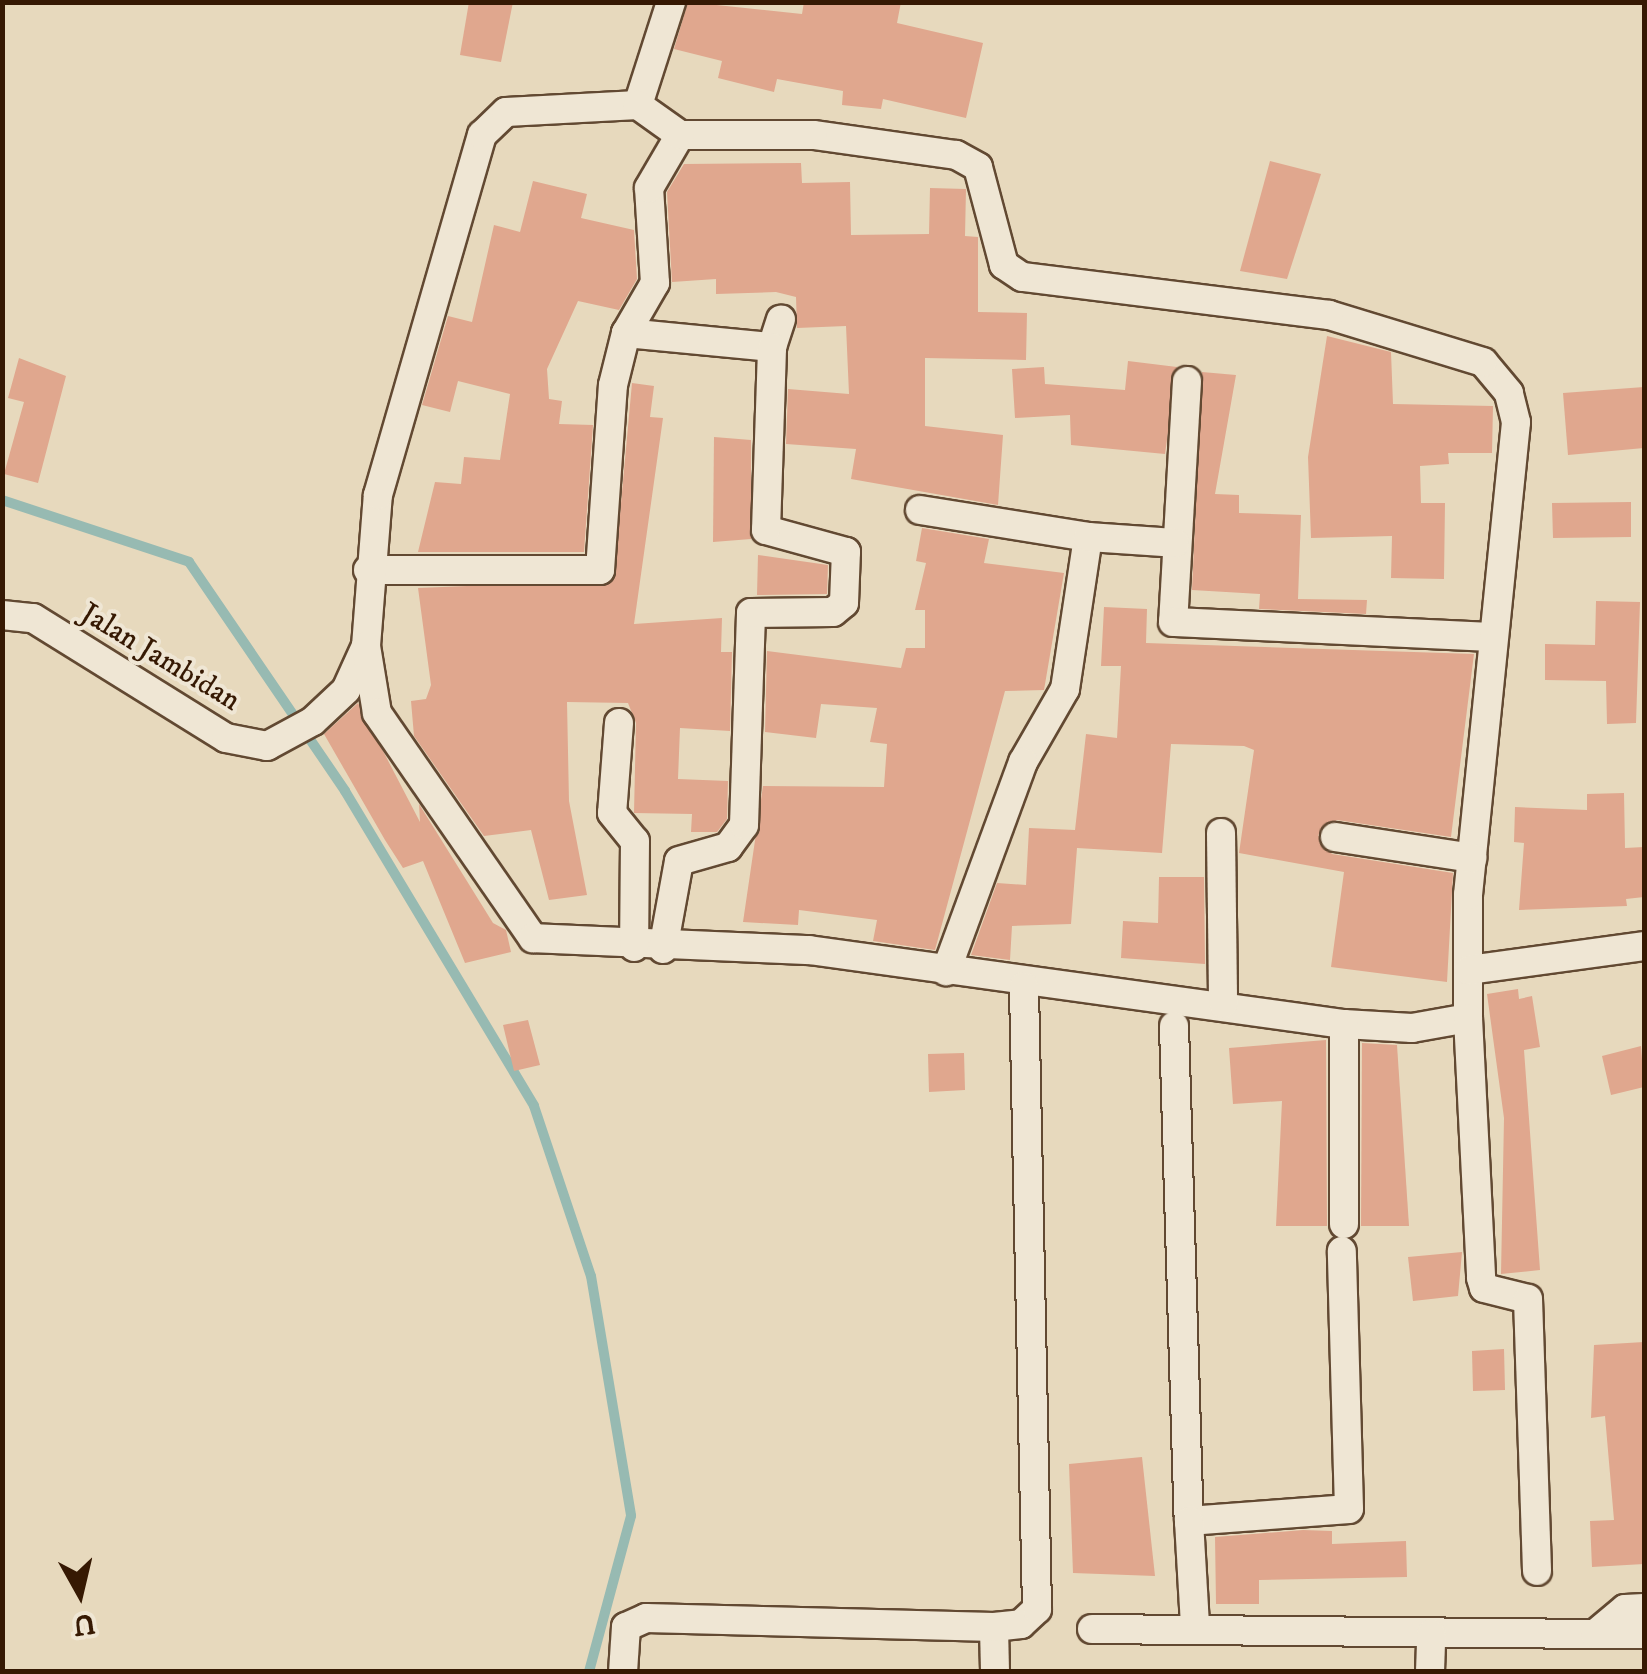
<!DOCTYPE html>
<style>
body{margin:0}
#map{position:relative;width:1647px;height:1674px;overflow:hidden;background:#e7d9bd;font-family:"IM FELL DW Pica",serif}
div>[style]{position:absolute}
.stream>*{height:10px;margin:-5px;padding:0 5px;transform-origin:5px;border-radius:5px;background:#97bab2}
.building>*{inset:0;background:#e0a78e}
.roads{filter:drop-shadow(2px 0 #624932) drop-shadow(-2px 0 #624932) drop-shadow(0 2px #624932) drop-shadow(0 -2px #624932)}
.street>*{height:28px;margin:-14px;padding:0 14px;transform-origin:14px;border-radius:14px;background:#efe6d4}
span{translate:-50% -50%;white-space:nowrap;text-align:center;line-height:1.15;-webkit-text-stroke:8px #efe6d4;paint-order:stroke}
.street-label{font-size:30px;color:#361903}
.frame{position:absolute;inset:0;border:5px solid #361903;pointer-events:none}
.north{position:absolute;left:30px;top:1544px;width:100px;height:100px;-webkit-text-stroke:8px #efe6d4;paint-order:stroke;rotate:172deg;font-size:28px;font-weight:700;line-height:40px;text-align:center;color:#361903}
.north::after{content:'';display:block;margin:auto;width:35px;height:45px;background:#361903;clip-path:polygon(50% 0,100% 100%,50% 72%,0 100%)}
</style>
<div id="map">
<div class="stream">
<i style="left:2px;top:500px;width:197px;rotate:18.3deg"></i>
<i style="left:189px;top:562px;width:277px;rotate:55.7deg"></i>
<i style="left:345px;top:791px;width:367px;rotate:59deg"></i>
<i style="left:534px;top:1106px;width:179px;rotate:71.5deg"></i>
<i style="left:591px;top:1276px;width:243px;rotate:80.5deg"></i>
<i style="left:631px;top:1516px;width:162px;rotate:105.1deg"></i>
</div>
<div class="building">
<i style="clip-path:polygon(469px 2px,513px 2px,501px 62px,460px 55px)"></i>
<i style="clip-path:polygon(688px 2px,802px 14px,804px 2px,901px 2px,897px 23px,983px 43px,966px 118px,883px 99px,881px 109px,842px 105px,843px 91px,777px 79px,774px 92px,718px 78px,722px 61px,674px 49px)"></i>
<i style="clip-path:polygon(1270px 161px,1321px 174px,1287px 279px,1240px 271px)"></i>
<i style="clip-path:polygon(801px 163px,802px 183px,850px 182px,851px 235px,929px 234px,930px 188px,966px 189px,965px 236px,978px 237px,978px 312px,1027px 313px,1026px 360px,925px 358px,925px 426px,1003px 435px,998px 505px,851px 479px,856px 449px,786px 444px,788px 389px,849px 394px,846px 326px,797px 328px,796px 297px,776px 292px,716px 294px,716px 279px,672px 282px,667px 192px,684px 164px)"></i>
<i style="clip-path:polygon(533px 181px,587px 194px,581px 218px,634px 230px,637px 279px,619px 310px,578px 301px,547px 369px,549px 399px,562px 401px,559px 424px,593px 425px,584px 552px,418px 552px,435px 482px,461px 484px,464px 457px,500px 460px,510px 394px,458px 381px,450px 412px,422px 405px,448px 316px,472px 322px,494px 225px,520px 232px)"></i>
<i style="clip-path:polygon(1327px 336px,1391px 352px,1393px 404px,1493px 406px,1492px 453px,1448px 453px,1449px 464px,1420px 466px,1421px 503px,1445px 503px,1444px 579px,1391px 578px,1392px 536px,1311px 538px,1308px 457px)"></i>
<i style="clip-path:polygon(19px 358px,66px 376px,38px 483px,4px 474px,24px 402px,8px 398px)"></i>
<i style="clip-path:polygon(1128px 361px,1177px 367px,1165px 454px,1071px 445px,1070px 415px,1015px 418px,1012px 369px,1044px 367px,1045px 384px,1125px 390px)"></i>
<i style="clip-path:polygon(1202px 372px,1236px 375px,1215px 494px,1239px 495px,1239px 513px,1301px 515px,1298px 599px,1367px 600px,1366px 614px,1259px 609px,1260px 594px,1192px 590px)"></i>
<i style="clip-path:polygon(632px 383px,654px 386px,650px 417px,663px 418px,634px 624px,722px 618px,721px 652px,732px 652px,730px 731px,680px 728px,678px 779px,728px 781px,727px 819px,717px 832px,691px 832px,692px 814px,634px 813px,636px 723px,628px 703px,567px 702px,569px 801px,587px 895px,549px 900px,531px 830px,484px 836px,414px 736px,411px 701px,426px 699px,431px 685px,418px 588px,614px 580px)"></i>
<i style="clip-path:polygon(1644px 387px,1644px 448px,1568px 455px,1563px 393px)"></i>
<i style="clip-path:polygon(714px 437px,751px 440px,751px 539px,713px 542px)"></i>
<i style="clip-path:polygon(1631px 502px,1631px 537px,1553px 538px,1552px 503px)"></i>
<i style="clip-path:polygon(922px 528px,989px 539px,984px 563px,1064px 573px,1044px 690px,1005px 691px,935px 950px,873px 941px,877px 920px,799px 910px,798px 925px,743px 922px,763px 786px,884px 787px,887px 744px,870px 742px,877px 708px,821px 704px,816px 738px,765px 732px,767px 651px,901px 668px,906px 648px,925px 648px,925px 610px,915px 610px,926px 563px,916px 561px)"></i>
<i style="clip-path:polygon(758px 555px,828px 565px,827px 594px,757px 595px)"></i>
<i style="clip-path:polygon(1596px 601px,1640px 602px,1636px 723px,1607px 724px,1606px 681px,1545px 680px,1545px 644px,1595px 645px)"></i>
<i style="clip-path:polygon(1104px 607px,1147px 609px,1146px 643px,1474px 654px,1451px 837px,1337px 820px,1318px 835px,1332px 854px,1453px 873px,1447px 982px,1331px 967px,1344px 872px,1239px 853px,1254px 750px,1244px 746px,1171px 744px,1162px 853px,1077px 848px,1071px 924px,1012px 926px,1010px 960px,971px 955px,997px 883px,1026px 885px,1029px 828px,1075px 830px,1086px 734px,1117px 738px,1121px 666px,1101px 666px)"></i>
<i style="clip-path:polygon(358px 703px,420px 822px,419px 804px,493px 923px,506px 930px,511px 952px,465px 963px,423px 861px,403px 868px,385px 840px,324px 734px)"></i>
<i style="clip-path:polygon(1624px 793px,1625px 848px,1644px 847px,1644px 897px,1626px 899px,1627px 906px,1519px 910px,1524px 843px,1514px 842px,1515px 807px,1587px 810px,1587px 794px)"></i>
<i style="clip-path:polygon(1159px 877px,1204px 877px,1205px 964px,1121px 958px,1123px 921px,1158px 923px)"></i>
<i style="clip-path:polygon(1518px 989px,1519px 999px,1532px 996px,1540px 1047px,1524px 1050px,1540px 1270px,1501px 1274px,1504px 1118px,1487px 994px)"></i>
<i style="clip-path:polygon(528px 1020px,540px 1065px,514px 1071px,503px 1025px)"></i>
<i style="clip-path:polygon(1326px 1040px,1327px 1226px,1276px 1226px,1282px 1101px,1233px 1104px,1229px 1048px)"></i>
<i style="clip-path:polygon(1362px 1043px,1397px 1045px,1409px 1226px,1361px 1226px)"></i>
<i style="clip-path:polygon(1641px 1046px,1644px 1087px,1611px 1095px,1602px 1056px)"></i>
<i style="clip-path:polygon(964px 1053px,965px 1090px,929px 1092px,928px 1054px)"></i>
<i style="clip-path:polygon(1462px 1252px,1458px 1296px,1413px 1301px,1408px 1257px)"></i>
<i style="clip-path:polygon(1644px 1342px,1644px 1564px,1592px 1567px,1590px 1521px,1614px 1520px,1605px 1416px,1591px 1418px,1594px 1345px)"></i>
<i style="clip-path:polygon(1504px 1349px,1505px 1390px,1473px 1391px,1472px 1351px)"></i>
<i style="clip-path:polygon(1142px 1457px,1155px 1576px,1073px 1573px,1069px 1464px)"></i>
<i style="clip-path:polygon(1303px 1530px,1332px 1531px,1332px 1544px,1406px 1541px,1407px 1577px,1259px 1580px,1259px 1604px,1216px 1604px,1215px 1537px)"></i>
</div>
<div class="roads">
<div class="street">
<i style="left:626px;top:333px;width:147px;rotate:5.5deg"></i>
<i style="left:772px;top:347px;width:29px;rotate:-72deg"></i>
<i style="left:1187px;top:381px;width:241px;rotate:93.3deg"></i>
<i style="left:1173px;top:622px;width:315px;rotate:2.7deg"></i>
<i style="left:920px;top:510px;width:170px;rotate:9.1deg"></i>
<i style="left:1088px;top:537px;width:154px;rotate:98.6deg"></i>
<i style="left:1065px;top:689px;width:84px;rotate:119.9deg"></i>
<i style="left:1023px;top:762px;width:223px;rotate:110.2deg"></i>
<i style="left:1088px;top:537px;width:87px;rotate:3.9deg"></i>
<i style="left:368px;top:570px;width:232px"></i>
<i style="left:600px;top:570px;width:185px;rotate:-86deg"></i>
<i style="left:613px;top:385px;width:54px;rotate:-76deg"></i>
<i style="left:626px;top:333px;width:58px;rotate:-59.9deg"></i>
<i style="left:655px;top:283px;width:95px;rotate:-93.6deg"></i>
<i style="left:649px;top:188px;width:61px;rotate:-59.7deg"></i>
<i style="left:2px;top:615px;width:31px;rotate:6deg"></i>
<i style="left:33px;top:618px;width:227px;rotate:31.9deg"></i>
<i style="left:226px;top:738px;width:42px;rotate:11deg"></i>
<i style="left:267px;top:746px;width:52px;rotate:-28.5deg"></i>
<i style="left:313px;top:721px;width:45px;rotate:-43.2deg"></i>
<i style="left:346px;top:690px;width:48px;rotate:-65.6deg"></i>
<i style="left:366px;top:646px;width:151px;rotate:-85.5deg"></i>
<i style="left:378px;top:495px;width:375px;rotate:-73.9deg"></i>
<i style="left:482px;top:135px;width:33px;rotate:-44deg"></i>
<i style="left:506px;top:112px;width:132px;rotate:-3deg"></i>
<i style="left:638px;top:105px;width:108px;rotate:-72.2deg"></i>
<i style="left:366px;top:646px;width:68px;rotate:80.7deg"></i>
<i style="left:377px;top:713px;width:274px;rotate:55.3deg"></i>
<i style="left:533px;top:938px;width:276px;rotate:2.5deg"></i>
<i style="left:809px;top:950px;width:540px;rotate:7.88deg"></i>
<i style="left:1344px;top:1024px;width:68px;rotate:3.4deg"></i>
<i style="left:1412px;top:1028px;width:57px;rotate:-10.1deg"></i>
<i style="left:1468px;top:1018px;width:123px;rotate:-90deg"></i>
<i style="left:1468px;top:895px;width:475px;rotate:-84.2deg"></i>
<i style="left:1516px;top:422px;width:30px;rotate:-104deg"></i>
<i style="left:1509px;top:393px;width:40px;rotate:-130deg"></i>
<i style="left:1483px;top:362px;width:161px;rotate:-163deg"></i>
<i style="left:1329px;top:315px;width:309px;rotate:-172.9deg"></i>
<i style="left:1022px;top:277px;width:22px;rotate:-146deg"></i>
<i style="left:1004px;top:265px;width:101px;rotate:-104.9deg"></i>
<i style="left:978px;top:167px;width:25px;rotate:-151deg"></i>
<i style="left:956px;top:155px;width:144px;rotate:-172deg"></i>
<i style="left:813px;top:135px;width:133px;rotate:180deg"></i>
<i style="left:680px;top:135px;width:52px;rotate:-144.5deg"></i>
<i style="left:619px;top:723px;width:90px;rotate:94.4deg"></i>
<i style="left:612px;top:813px;width:36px;rotate:51deg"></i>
<i style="left:635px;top:841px;width:106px;rotate:90.5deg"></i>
<i style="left:1221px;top:833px;width:171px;rotate:89.3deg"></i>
<i style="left:1335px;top:837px;width:139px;rotate:8.7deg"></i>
<i style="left:663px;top:949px;width:89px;rotate:-79.7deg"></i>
<i style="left:679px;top:861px;width:51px;rotate:-15.9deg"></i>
<i style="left:728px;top:847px;width:27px;rotate:-54deg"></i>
<i style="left:744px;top:825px;width:212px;rotate:-88.1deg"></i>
<i style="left:751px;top:613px;width:82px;rotate:-0.7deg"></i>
<i style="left:833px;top:612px;width:14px;rotate:-39deg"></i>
<i style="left:844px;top:603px;width:51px;rotate:-87.8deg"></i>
<i style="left:846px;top:552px;width:83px;rotate:-164.6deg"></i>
<i style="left:766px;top:530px;width:183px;rotate:-88.1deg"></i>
<i style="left:1469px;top:970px;width:177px;rotate:-7.8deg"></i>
<i style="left:1468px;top:1018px;width:260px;rotate:87.1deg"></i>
<i style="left:1481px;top:1278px;width:10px;rotate:73deg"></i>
<i style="left:1484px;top:1288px;width:45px;rotate:14deg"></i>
<i style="left:1528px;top:1299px;width:272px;rotate:88.1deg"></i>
<i style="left:1174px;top:1026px;width:495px;rotate:88.3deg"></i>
<i style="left:1189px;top:1521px;width:160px;rotate:-4.3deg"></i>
<i style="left:1349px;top:1509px;width:258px;rotate:-91.6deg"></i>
<i style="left:1344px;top:1224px;width:200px;rotate:-90deg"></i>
<i style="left:1189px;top:1521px;width:103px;rotate:86.7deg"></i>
<i style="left:994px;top:1627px;width:45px;rotate:88.7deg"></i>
<i style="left:1092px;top:1629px;width:503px;rotate:0.57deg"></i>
<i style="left:1595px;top:1634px;width:39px;rotate:-40deg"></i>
<i style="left:1625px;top:1609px;width:19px;rotate:-3deg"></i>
<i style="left:1595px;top:1634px;width:49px"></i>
<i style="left:623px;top:1672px;width:45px;rotate:-86.2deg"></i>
<i style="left:626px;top:1627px;width:22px;rotate:-24deg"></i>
<i style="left:646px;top:1618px;width:348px;rotate:1.5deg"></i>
<i style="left:994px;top:1627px;width:27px;rotate:-6deg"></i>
<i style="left:1021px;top:1624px;width:22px;rotate:-43deg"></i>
<i style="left:1037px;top:1609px;width:623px;rotate:-91.2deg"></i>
<i style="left:1430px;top:1672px;width:38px;rotate:-88deg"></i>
</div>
</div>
<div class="street-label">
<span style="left:160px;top:658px;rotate:31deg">Jalan Jambidan</span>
</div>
<div class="frame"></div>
<div class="north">U</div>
</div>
